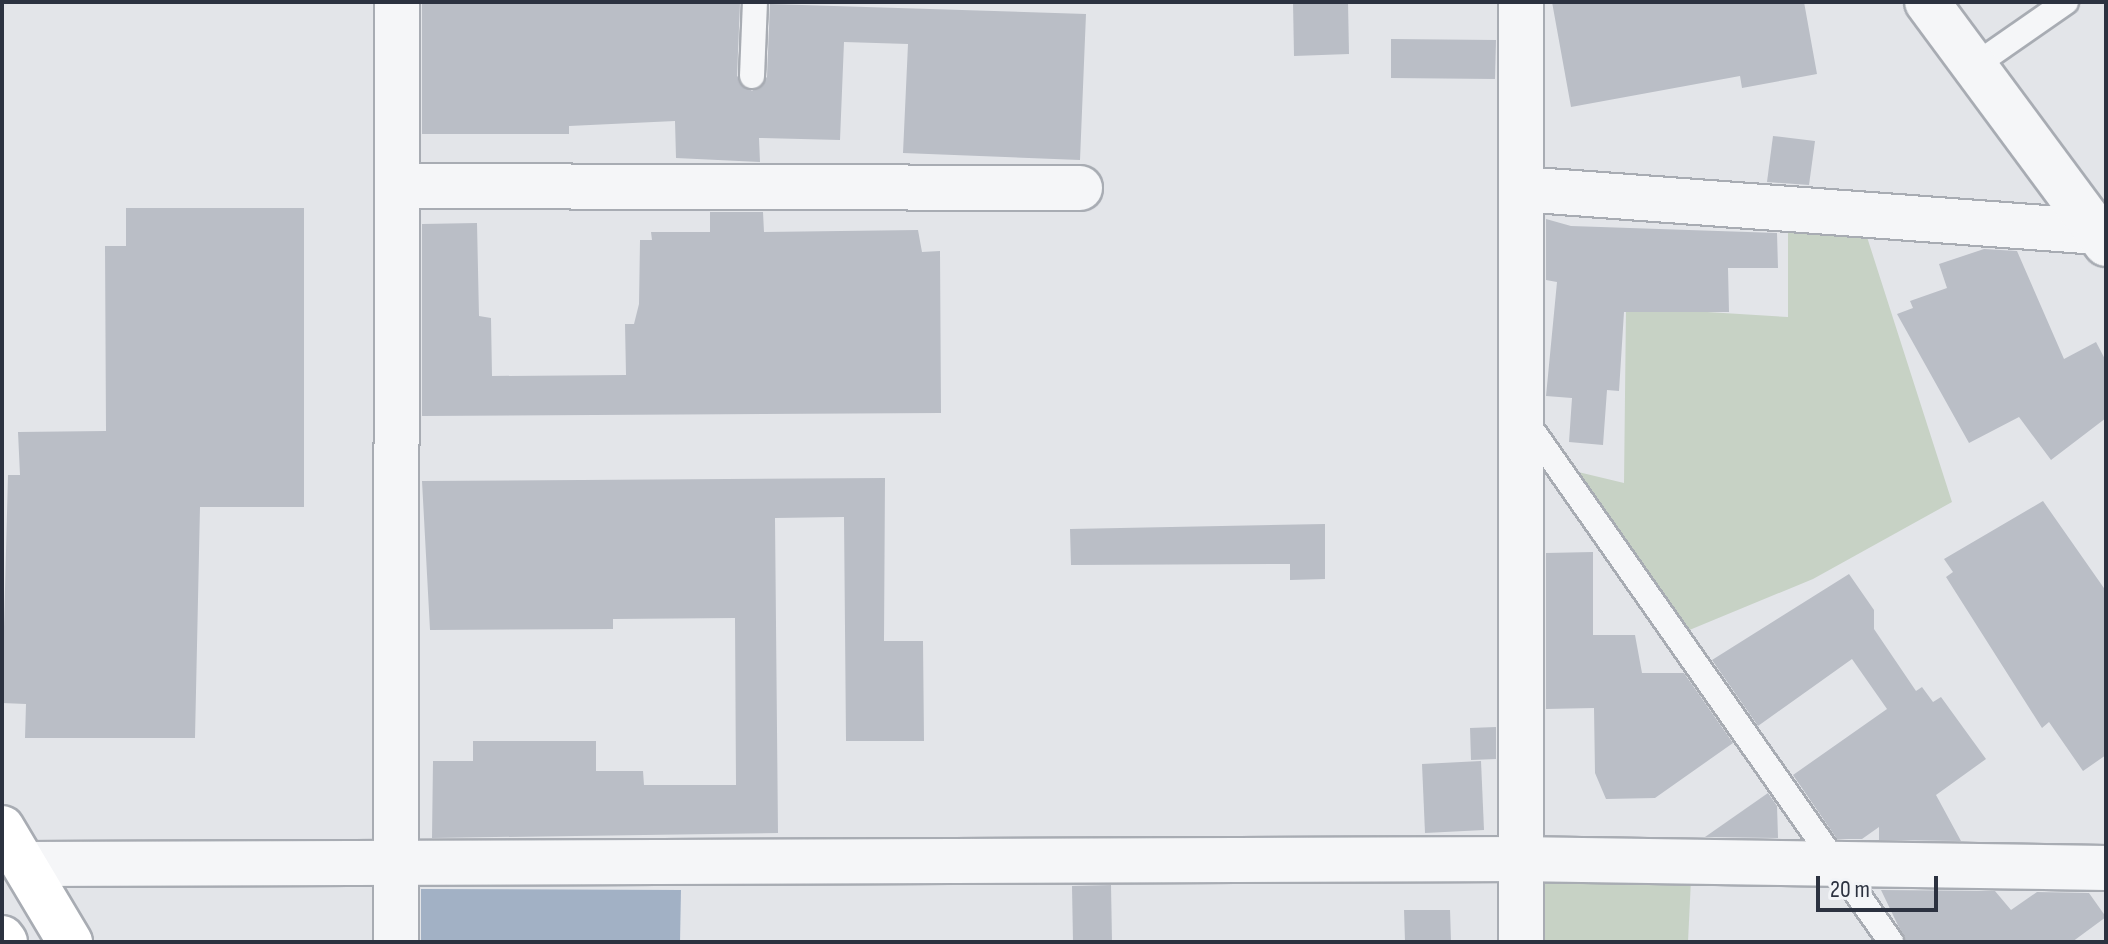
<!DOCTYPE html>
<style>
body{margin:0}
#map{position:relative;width:2108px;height:944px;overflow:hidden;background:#e3e5e9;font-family:"Sofia Sans Condensed",sans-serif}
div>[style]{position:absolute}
.green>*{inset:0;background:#c7d2c5}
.water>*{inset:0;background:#a2b1c5}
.building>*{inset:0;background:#babec6}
.roads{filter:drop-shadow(2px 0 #a8acb3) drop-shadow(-2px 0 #a8acb3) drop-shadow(0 2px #a8acb3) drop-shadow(0 -2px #a8acb3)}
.service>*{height:24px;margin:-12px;padding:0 12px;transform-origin:12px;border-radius:12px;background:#f5f6f8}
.minor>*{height:44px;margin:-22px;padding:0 22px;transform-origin:22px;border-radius:22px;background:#f5f6f8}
.tertiary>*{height:44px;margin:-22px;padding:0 22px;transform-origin:22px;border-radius:22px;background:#f5f6f8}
.trunk>*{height:44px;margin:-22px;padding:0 22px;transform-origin:22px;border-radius:22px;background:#fff}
span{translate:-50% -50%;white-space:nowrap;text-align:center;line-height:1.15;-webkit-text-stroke:8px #f2f4f7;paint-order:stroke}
.frame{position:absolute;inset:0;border:4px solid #2c3240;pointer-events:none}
.scale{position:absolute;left:1816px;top:876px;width:122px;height:36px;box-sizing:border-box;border:4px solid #2c3240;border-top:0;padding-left:10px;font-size:24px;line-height:28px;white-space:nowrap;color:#2c3240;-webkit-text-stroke:6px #f2f4f7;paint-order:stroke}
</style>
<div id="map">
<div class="green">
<i style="clip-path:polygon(1788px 227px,1867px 237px,1952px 502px,1813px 579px,1687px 631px,1574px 471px,1624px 483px,1626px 307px,1788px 317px)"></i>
<i style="clip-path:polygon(1533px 873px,1691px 879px,1688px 942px,1532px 942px)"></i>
</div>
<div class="water">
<i style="clip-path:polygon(421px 889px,681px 890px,680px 942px,421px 942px)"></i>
</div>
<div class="building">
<i style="clip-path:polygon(422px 2px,740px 3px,737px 76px,752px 91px,767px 77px,770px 4px,1086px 14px,1080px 160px,903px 153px,908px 44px,844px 42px,840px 140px,759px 138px,760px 162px,676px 158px,675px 121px,569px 126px,569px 134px,422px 134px)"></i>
<i style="clip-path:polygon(1293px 2px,1348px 2px,1349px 54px,1294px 56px)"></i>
<i style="clip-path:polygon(1552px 2px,1804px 2px,1817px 74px,1742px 88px,1740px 76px,1571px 107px)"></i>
<i style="clip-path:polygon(1391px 39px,1496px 40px,1495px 79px,1391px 78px)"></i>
<i style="clip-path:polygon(1773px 136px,1815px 141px,1809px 185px,1767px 182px)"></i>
<i style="clip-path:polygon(126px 208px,304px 208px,304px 507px,200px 507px,195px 738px,25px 738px,26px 704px,2px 703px,8px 475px,20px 475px,18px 432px,106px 431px,105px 246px,126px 246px)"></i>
<i style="clip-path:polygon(710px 212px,763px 212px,764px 232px,918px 230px,922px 252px,940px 251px,941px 413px,422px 416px,422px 224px,477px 223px,479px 316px,491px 318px,492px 376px,626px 375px,625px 324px,634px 324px,639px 304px,640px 240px,652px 240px,651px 232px,710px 232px)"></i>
<i style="clip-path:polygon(1546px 219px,1571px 226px,1777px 233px,1778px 268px,1728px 268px,1729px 312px,1624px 312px,1619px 391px,1607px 390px,1603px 445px,1569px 442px,1572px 398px,1546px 396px,1557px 282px,1546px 280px)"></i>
<i style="clip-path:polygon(1984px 249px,2017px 251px,2064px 359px,2096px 342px,2106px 361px,2106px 418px,2051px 460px,2019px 417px,1969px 443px,1897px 314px,1913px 308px,1910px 301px,1947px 288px,1939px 264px)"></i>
<i style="clip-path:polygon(885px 478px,884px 641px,923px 641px,924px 741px,846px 741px,844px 517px,775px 518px,778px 833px,432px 838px,433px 761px,473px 761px,473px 741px,596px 741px,596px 771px,643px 771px,644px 785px,736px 785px,735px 618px,613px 619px,613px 629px,430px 630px,422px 481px)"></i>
<i style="clip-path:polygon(2043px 501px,2106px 591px,2106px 755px,2083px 771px,2049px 722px,2042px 728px,1946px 577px,1953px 572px,1944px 559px)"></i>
<i style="clip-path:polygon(1325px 524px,1325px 579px,1290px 580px,1290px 564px,1071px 565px,1070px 529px)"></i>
<i style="clip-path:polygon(1593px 552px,1593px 635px,1635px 635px,1642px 673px,1684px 673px,1733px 743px,1655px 798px,1606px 799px,1595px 773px,1594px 708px,1546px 709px,1546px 553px)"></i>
<i style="clip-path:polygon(1849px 574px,1874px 610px,1874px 629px,1916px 691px,1922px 687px,1933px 702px,1941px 697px,1986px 759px,1936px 795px,1961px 841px,1879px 840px,1879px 827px,1862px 839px,1837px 839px,1793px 775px,1887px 709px,1852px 659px,1758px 726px,1712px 660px)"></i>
<i style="clip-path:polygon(1496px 727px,1496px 759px,1471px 760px,1470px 728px)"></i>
<i style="clip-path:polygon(1481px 761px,1484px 830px,1425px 833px,1422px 764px)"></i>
<i style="clip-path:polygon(1768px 793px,1777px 806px,1778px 838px,1705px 837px)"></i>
<i style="clip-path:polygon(1111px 885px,1112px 942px,1073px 942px,1072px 886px)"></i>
<i style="clip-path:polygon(1881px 890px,1995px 891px,2011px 910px,2037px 892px,2089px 893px,2106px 917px,2072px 942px,1906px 942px)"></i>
<i style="clip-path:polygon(1404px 910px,1450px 910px,1451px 942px,1405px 942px)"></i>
</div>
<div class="roads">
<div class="service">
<i style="left:1974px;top:66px;width:112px;rotate:-34.8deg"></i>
<i style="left:752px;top:76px;width:74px;rotate:-87.7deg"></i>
<i style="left:1525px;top:420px;width:638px;rotate:54.96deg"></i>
</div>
<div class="minor">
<i style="left:398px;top:186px;width:682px;rotate:0.17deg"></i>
<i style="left:1521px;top:189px;width:579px;rotate:4.26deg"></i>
<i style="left:26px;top:864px;width:1497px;rotate:-0.19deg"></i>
<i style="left:1523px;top:859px;width:583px;rotate:0.88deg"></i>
<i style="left:396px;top:942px;width:940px;rotate:-89.94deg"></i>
<i style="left:1521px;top:942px;width:940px;rotate:-90deg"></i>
</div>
<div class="tertiary">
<i style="left:1927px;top:2px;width:301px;rotate:53.5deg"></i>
</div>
<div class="trunk">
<i style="left:2px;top:828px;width:133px;rotate:59.2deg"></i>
<i style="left:2px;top:938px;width:5px;rotate:53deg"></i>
</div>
</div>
<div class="frame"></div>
<div class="scale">20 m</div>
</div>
